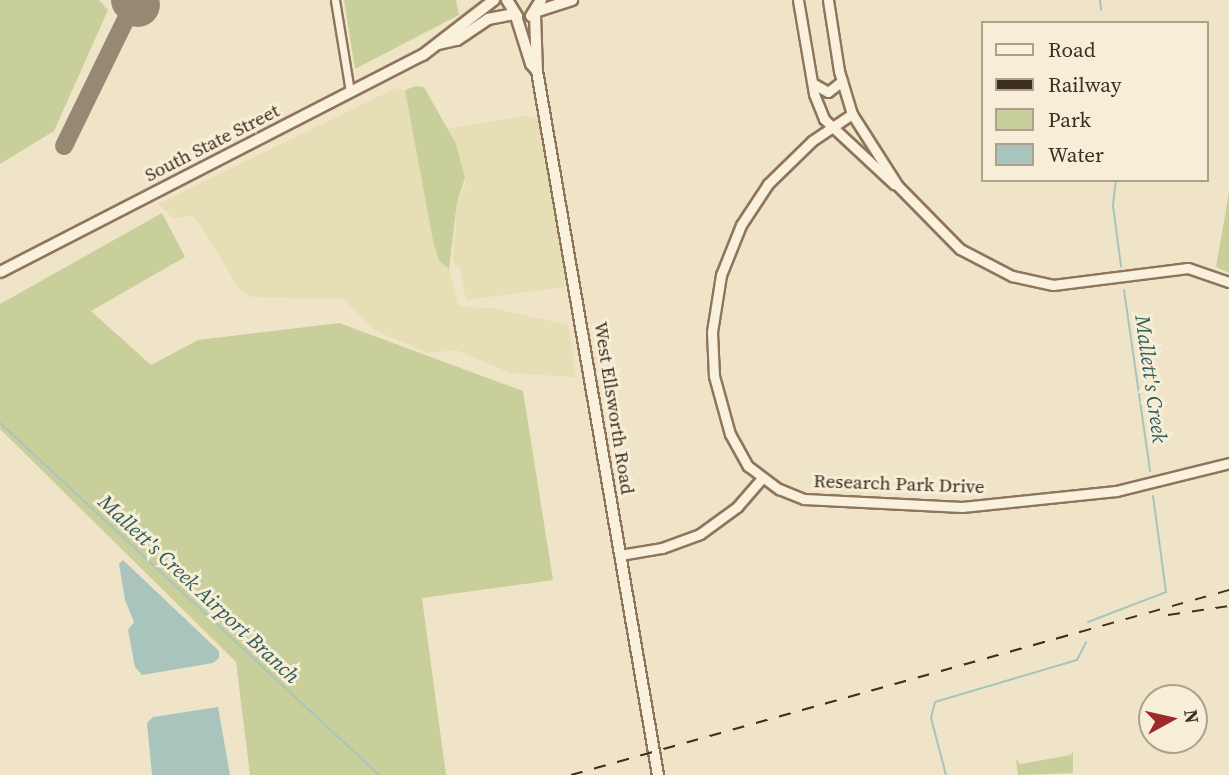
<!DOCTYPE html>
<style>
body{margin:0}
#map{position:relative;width:1229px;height:775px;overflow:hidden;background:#f0e4c8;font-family:"Source Serif 4",serif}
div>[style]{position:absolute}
.farmland>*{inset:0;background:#e6deb5}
.green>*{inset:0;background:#c9cf9b}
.water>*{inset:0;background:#a9c4bc}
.stream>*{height:2px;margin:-1px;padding:0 1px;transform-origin:1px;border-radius:1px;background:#a9c4bc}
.taxiway>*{height:18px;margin:-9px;padding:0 9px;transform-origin:9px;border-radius:9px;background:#968974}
.runway>*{height:44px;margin:-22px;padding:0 22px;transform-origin:22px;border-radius:22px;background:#968974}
.roads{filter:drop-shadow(2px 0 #8d765c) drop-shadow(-2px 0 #8d765c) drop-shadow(0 2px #8d765c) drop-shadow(0 -2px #8d765c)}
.minor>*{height:7px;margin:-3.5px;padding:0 3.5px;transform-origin:3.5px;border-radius:3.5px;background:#faf1dc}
.tertiary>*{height:9px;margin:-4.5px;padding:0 4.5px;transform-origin:4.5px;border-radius:4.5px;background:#faf1dc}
.secondary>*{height:10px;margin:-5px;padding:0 5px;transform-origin:5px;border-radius:5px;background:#faf1dc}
.rail>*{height:2px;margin-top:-1px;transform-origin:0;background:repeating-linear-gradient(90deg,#3d2e20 0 12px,transparent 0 24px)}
span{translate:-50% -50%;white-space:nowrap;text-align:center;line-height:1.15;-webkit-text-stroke:6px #f7eed8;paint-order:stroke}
.street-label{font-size:19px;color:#3d2e20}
.water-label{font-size:21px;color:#2f5d5a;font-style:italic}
.legend{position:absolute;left:981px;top:21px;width:228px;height:161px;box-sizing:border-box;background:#f7eed8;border:2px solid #ada18e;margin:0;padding:9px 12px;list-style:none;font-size:21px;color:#3d2e20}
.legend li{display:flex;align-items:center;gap:14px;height:35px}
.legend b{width:35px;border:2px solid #ada18e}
.north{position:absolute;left:1138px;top:684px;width:70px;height:70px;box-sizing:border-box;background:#f7eed8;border:2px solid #ada18e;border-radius:50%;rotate:82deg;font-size:19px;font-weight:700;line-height:28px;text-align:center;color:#3d2e20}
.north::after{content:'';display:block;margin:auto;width:24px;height:32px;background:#9e2a2b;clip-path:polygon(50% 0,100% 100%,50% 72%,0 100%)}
</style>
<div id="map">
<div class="farmland">
<i style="clip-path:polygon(396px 88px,405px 90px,412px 112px,434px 246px,440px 261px,449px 269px,459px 307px,492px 308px,568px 325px,576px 377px,510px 373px,456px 350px,428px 353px,374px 330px,344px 299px,252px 297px,240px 290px,200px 224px,192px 216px,173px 218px,158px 204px)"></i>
<i style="clip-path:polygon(526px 116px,539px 118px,568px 281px,564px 287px,466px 300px,460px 269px,453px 262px,457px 202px,466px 184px,456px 144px,446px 129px)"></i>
</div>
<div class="green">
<i style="clip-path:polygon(0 0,99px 0,108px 10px,54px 131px,0 164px)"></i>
<i style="clip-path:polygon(344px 0,456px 0,459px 15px,355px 69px)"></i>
<i style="clip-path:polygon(416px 86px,424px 87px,456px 144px,465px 178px,457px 202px,449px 269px,440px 262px,434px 246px,405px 90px)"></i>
<i style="clip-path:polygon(1229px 192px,1229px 273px,1216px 267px)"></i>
<i style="clip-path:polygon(162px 213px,185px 257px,91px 311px,151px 365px,198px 340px,339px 323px,523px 391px,553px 580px,422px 598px,446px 775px,250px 775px,236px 662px,0 429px,0 304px)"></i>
<i style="clip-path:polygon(1073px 750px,1073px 773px,1018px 775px,1016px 759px,1020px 764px,1071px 755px)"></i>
</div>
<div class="water">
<i style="clip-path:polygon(123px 560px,219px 651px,219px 658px,213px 663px,142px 675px,135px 667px,128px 630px,134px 622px,125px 600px,119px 564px)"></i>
<i style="clip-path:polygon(218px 707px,230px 775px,152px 775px,147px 723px,153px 717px)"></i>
</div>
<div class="stream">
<i style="left:1100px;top:0;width:10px;rotate:84deg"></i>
<i style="left:1116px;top:180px;width:26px;rotate:97deg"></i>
<i style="left:1113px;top:206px;width:61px;rotate:82.4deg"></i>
<i style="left:1124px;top:290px;width:183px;rotate:81.8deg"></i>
<i style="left:0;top:423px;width:517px;rotate:42.88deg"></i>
<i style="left:1088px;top:622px;width:84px;rotate:-21deg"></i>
<i style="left:1166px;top:592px;width:97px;rotate:-97.7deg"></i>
<i style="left:946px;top:775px;width:59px;rotate:-104.7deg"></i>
<i style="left:931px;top:718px;width:16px;rotate:-76deg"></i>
<i style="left:935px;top:702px;width:148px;rotate:-16.5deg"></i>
<i style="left:1077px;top:660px;width:20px;rotate:-63deg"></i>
</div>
<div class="taxiway">
<i style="left:64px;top:146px;width:148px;rotate:-64deg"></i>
<i style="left:129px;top:13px;width:20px;rotate:-41deg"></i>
</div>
<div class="runway">
<i style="left:133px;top:0;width:7px;rotate:45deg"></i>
</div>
<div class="roads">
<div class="minor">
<i style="left:335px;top:0;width:93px;rotate:80.7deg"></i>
</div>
<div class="tertiary">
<i style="left:798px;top:0;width:95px;rotate:80.3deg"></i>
<i style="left:814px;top:94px;width:27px;rotate:68deg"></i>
<i style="left:824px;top:119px;width:96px;rotate:42.9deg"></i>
<i style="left:828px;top:0;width:72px;rotate:81.2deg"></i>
<i style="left:839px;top:71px;width:45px;rotate:73.2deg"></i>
<i style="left:852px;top:114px;width:85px;rotate:57.4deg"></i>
<i style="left:898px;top:186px;width:88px;rotate:45.5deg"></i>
<i style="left:960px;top:249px;width:59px;rotate:27.4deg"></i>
<i style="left:1012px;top:276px;width:42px;rotate:12.4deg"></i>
<i style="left:1053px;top:285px;width:136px;rotate:-7.2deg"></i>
<i style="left:1188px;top:268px;width:43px;rotate:18.9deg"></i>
<i style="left:814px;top:84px;width:16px;rotate:30deg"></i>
<i style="left:828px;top:92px;width:18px;rotate:-38deg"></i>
<i style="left:852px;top:114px;width:48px;rotate:146deg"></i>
<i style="left:812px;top:141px;width:62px;rotate:135.7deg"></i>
<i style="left:768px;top:184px;width:49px;rotate:123.4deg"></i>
<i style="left:741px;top:225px;width:54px;rotate:111.8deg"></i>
<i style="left:721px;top:275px;width:58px;rotate:99deg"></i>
<i style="left:712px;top:332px;width:44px;rotate:87.4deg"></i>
<i style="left:714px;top:376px;width:60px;rotate:74.6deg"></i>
<i style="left:730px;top:434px;width:37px;rotate:61deg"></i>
<i style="left:748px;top:466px;width:39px;rotate:37deg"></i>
<i style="left:779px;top:489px;width:27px;rotate:22deg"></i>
<i style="left:804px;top:499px;width:158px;rotate:2.9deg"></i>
<i style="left:962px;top:507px;width:155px;rotate:-5.9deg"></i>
<i style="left:1116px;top:491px;width:116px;rotate:-13.9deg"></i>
<i style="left:620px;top:555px;width:43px;rotate:-9.5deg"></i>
<i style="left:662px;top:548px;width:40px;rotate:-20.2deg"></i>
<i style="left:700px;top:534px;width:46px;rotate:-36.1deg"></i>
<i style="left:737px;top:507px;width:38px;rotate:-49deg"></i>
</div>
<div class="secondary">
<i style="left:507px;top:0;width:19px;rotate:58deg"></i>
<i style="left:538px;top:11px;width:36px;rotate:-18deg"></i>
<i style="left:535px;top:15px;width:56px;rotate:88deg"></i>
<i style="left:537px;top:71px;width:714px;rotate:80.25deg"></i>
<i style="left:516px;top:16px;width:50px;rotate:72.6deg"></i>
<i style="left:531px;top:64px;width:9px;rotate:49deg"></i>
<i style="left:531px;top:16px;width:19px;rotate:-58deg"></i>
<i style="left:439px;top:44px;width:18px;rotate:-13deg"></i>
<i style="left:457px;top:40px;width:37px;rotate:-34deg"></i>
<i style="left:488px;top:19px;width:25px;rotate:-11deg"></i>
<i style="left:0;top:272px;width:475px;rotate:-27.2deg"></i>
<i style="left:423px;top:55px;width:90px;rotate:-37.8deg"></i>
</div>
</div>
<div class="rail">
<i style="left:1168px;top:615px;width:62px;rotate:-8.4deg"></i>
<i style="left:571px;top:775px;width:684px;rotate:-15.7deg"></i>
</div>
<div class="street-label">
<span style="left:212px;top:143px;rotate:-27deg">South State Street</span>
<span style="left:614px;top:408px;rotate:81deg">West Ellsworth Road</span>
<span style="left:899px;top:484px;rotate:2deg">Research Park Drive</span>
</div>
<div class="water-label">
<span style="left:1151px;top:379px;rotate:82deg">Mallett's Creek</span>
<span style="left:199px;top:589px;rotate:43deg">Mallett's Creek Airport Branch</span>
</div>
<ul class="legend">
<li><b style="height:9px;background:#faf1dc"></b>Road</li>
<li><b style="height:9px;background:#3d2e20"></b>Railway</li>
<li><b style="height:19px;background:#c9cf9b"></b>Park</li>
<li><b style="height:19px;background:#a9c4bc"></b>Water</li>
</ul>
<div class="north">N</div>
</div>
